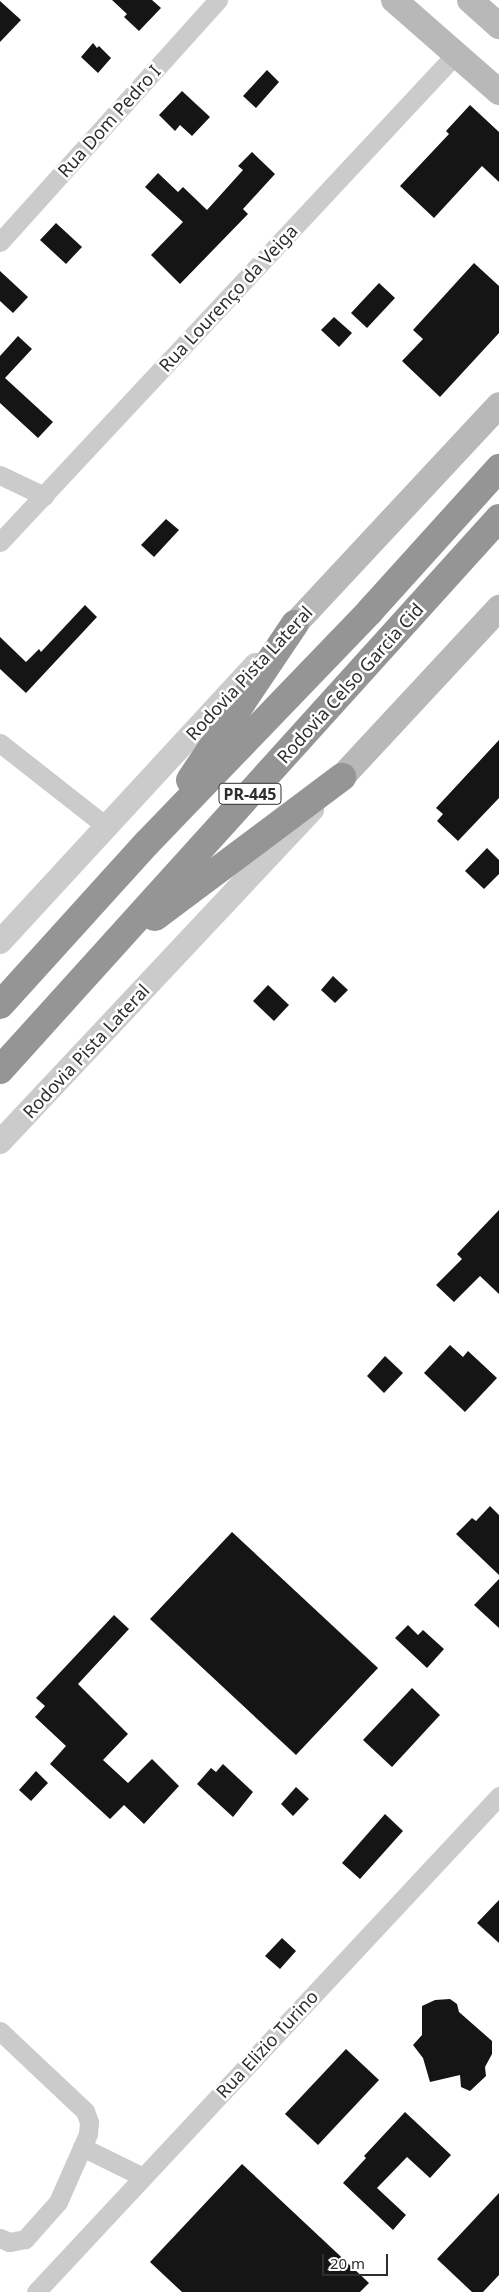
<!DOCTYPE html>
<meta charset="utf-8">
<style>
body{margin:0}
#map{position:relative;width:499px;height:2292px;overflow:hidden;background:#fff;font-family:"Noto Sans",sans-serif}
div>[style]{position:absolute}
.building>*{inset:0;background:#151515}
.minor>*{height:19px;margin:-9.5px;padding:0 9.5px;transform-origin:9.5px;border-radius:9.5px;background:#cbcbcb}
.tertiary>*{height:24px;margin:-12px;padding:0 12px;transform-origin:12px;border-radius:12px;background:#cbcbcb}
.secondary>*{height:26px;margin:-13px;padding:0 13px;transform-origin:13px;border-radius:13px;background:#b8b8b8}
.motorway>*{height:28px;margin:-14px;padding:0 14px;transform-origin:14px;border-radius:14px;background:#959595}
span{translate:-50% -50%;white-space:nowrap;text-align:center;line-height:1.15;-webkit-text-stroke:5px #fff;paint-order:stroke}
.shield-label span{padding:1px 4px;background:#fff;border:1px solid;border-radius:4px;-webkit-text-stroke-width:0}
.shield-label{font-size:16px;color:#2e2e2e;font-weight:700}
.street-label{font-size:18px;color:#2e2e2e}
.scale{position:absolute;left:322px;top:2254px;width:66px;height:22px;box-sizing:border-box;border:2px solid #2e2e2e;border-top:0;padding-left:6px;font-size:15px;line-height:18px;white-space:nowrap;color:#2e2e2e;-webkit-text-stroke:4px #fff;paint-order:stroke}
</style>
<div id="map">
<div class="building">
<i style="clip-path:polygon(112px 0,152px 0,161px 8px,139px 31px,124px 17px,127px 14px)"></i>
<i style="clip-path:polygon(0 1px,21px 20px,0 42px)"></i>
<i style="clip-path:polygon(93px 43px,97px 48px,99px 46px,111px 58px,98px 73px,81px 57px)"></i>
<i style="clip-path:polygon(267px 70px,279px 82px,256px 108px,243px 96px)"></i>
<i style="clip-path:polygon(182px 91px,210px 117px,192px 136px,180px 125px,175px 131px,159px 115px)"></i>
<i style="clip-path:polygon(470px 105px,499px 132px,499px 182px,482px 166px,434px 218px,400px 186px,449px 134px,446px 131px)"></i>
<i style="clip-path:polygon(252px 152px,275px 174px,243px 209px,248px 214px,180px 284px,151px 255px,183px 222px,145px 187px,158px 173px,178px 192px,183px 187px,207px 210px,243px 170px,238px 166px)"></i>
<i style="clip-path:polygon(56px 223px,82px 247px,66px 264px,40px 240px)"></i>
<i style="clip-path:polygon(474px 263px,499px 286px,499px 333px,440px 397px,402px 361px,423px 339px,413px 330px)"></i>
<i style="clip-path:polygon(0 271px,28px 297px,13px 313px,0 301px)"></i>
<i style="clip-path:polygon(379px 283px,395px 298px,367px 328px,351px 313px)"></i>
<i style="clip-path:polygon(334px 317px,352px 333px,339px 347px,321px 330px)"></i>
<i style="clip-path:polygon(18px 336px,32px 349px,5px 378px,53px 422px,38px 438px,0 403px,0 356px)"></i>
<i style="clip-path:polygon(166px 519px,179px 530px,154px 557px,141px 545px)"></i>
<i style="clip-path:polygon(85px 605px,97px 617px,26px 693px,0 669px,0 637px,26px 662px,39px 649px,41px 652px)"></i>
<i style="clip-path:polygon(499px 740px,499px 798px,458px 841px,437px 821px,443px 814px,436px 808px)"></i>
<i style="clip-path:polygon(487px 848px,499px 860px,499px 874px,484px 889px,465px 871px)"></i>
<i style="clip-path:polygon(333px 976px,348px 990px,335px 1003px,321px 990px)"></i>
<i style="clip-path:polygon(268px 985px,289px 1005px,274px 1021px,253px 1001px)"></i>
<i style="clip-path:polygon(499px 1210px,499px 1294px,480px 1276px,454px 1302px,436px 1285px,462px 1259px,457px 1254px)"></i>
<i style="clip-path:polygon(450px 1345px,463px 1357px,468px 1351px,497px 1378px,465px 1412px,424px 1373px)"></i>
<i style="clip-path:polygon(385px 1356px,403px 1373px,384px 1393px,367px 1376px)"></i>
<i style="clip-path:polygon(490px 1506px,499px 1515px,499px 1575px,456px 1534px,472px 1518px,476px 1521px)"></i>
<i style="clip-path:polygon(232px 1532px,378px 1668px,296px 1755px,150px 1619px)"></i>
<i style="clip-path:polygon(499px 1579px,499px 1628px,474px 1605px)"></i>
<i style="clip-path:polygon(114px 1615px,129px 1629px,78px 1684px,128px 1734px,103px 1760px,128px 1783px,152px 1759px,179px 1786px,144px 1824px,124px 1805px,110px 1819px,50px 1764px,66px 1746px,35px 1717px,45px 1706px,36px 1698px)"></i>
<i style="clip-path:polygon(408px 1625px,418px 1635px,423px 1630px,444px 1649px,427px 1668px,395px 1638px)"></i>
<i style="clip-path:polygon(412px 1688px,440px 1715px,392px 1767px,363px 1740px)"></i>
<i style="clip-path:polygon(223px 1764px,253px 1792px,233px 1817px,197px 1784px,211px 1768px,216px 1772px)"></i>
<i style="clip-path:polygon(36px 1771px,48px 1783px,31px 1801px,19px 1790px)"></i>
<i style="clip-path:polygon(296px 1787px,309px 1799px,293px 1816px,281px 1804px)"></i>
<i style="clip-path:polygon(385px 1814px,403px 1831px,360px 1879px,342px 1863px)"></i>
<i style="clip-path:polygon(499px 1900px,499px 1943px,477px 1923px)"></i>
<i style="clip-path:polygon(282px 1938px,296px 1951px,280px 1969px,265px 1956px)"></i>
<i style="clip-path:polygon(450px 1999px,457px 2004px,459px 2012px,492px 2041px,492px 2054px,485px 2067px,486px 2076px,470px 2091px,461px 2087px,460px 2075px,430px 2082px,423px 2058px,413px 2045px,422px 2035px,422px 2006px,435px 2000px)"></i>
<i style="clip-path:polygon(346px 2049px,379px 2080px,318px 2145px,285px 2114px)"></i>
<i style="clip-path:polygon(405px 2112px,451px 2155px,430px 2178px,407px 2157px,377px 2188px,406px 2215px,393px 2230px,343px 2183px,366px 2158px,364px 2156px)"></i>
<i style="clip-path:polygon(242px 2164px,369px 2283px,360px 2292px,182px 2292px,150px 2262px)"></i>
<i style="clip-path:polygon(499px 2193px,499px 2275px,483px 2292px,472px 2292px,437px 2259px)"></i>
</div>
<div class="minor">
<i style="left:0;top:242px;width:326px;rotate:-48deg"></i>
<i style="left:0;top:475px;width:49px;rotate:25.5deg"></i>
<i style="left:0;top:542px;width:666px;rotate:-46.95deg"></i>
<i style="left:0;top:743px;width:136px;rotate:38.1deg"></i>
<i style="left:0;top:2031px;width:117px;rotate:43.3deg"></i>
<i style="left:85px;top:2111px;width:12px;rotate:70deg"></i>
<i style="left:89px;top:2122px;width:12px;rotate:95deg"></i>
<i style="left:88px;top:2134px;width:74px;rotate:113.8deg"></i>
<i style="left:58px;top:2202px;width:50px;rotate:131.7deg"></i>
<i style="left:25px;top:2239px;width:16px;rotate:169deg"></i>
<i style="left:9px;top:2242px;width:10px;rotate:-156deg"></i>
<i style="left:82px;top:2147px;width:68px;rotate:26.2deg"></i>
<i style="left:36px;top:2292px;width:679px;rotate:-46.97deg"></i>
</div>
<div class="tertiary">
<i style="left:0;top:942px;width:377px;rotate:-47.3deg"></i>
<i style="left:0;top:1142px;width:456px;rotate:-46.8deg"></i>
</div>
<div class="secondary">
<i style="left:394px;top:0;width:140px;rotate:41.2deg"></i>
<i style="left:470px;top:0;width:39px;rotate:42deg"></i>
<i style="left:295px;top:624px;width:299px;rotate:-47deg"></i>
<i style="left:342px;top:777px;width:231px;rotate:-47.1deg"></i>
</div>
<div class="motorway">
<i style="left:190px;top:780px;width:188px;rotate:-56.1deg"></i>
<i style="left:155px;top:917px;width:234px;rotate:-36.8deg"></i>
<i style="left:0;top:1005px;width:219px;rotate:-47.8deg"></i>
<i style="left:147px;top:843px;width:322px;rotate:-46.1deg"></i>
<i style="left:370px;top:611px;width:193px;rotate:-47.9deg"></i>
<i style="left:0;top:1070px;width:744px;rotate:-47.89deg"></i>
</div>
<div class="shield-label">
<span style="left:250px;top:794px">PR-445</span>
</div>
<div class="street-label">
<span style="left:109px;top:121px;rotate:-48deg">Rua Dom Pedro I</span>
<span style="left:228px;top:298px;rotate:-47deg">Rua Lourenço da Veiga</span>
<span style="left:249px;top:673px;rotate:-47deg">Rodovia Pista Lateral</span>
<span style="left:350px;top:683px;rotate:-48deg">Rodovia Celso Garcia Cid</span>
<span style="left:86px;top:1051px;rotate:-47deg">Rodovia Pista Lateral</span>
<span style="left:267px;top:2044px;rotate:-47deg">Rua Elizio Turino</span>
</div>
<div class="scale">20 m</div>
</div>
